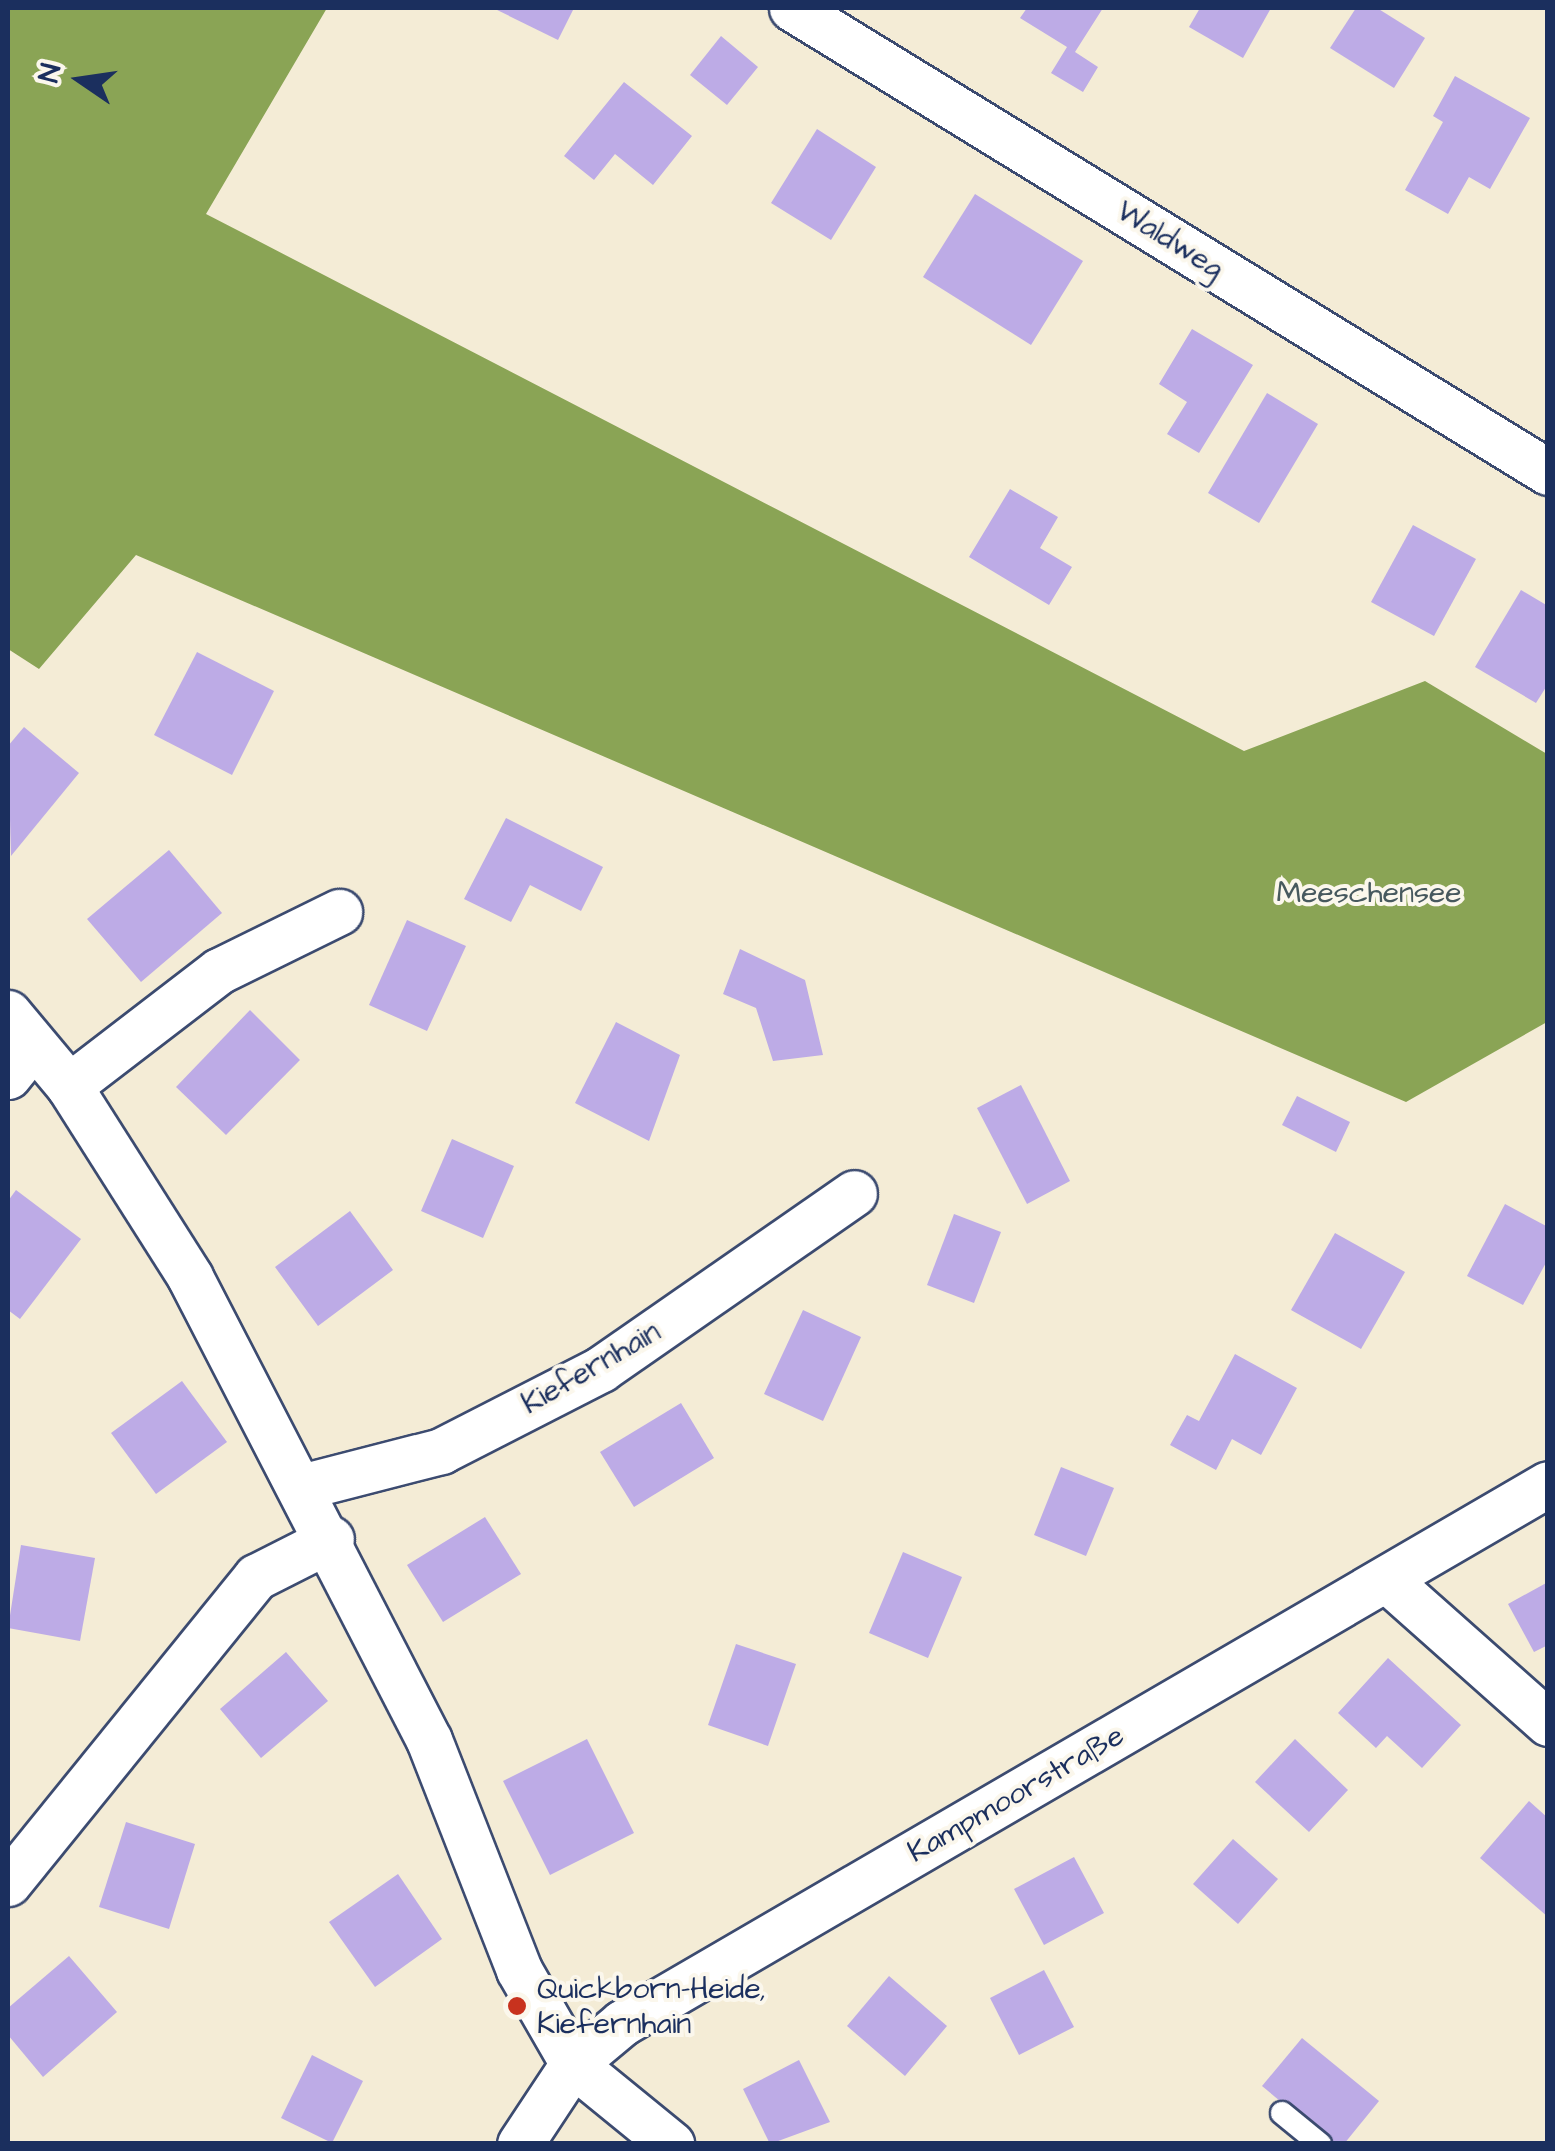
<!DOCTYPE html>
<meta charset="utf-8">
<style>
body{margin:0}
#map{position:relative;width:1555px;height:2151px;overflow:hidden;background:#f4ecd6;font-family:"Architects Daughter",sans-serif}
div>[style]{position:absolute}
.forest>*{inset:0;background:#8aa455}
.building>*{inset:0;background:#bdabe6}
.roads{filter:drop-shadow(2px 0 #3c4b70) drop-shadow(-2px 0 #3c4b70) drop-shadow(0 2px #3c4b70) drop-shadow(0 -2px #3c4b70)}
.lane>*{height:22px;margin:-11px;padding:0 11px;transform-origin:11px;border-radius:11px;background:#fff}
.street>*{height:45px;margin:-22.5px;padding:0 22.5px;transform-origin:22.5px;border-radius:22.5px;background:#fff}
.dots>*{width:28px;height:28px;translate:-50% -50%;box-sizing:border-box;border:5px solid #fbf7ec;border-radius:50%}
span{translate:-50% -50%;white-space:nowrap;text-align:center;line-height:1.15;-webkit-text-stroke:8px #fbf7ec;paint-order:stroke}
.street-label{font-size:30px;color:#1b2f5e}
.park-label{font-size:30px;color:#47595e}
.poi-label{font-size:30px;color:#1b2f5e}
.left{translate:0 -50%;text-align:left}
.frame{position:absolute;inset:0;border:10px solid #1b2f5e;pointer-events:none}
.north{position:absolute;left:30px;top:30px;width:100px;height:100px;-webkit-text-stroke:8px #fbf7ec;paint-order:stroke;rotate:283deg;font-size:28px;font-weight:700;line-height:40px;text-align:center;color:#1b2f5e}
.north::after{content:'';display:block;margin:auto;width:35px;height:45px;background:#1b2f5e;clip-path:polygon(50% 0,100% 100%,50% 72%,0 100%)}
</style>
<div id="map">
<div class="forest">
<i style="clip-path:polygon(8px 8px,327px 8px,206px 214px,1244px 751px,1425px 681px,1547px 754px,1547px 1022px,1406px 1102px,136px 555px,39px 669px,8px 649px)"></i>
</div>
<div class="building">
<i style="clip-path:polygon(493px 8px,574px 8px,558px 40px)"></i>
<i style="clip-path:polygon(1027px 8px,1103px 8px,1075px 52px,1098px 67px,1083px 92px,1051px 73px,1067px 47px,1020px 18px)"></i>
<i style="clip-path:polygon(1200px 8px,1271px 8px,1243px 58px,1189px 27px)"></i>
<i style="clip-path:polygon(1356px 8px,1377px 8px,1425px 38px,1394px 88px,1330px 48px)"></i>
<i style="clip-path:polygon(721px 36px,758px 67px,727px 105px,690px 75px)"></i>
<i style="clip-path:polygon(1455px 76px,1530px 118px,1490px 189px,1469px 177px,1448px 214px,1405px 190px,1443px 122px,1433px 116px)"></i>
<i style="clip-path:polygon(624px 82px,692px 136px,653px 185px,615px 154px,594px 180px,564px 156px)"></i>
<i style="clip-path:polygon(817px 129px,876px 167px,831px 240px,771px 203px)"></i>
<i style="clip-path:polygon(975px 194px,1083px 261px,1031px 345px,923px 277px)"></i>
<i style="clip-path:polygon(1192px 329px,1253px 365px,1199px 453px,1167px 434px,1187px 402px,1159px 384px)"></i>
<i style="clip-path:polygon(1267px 393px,1318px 424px,1259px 523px,1208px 493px)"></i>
<i style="clip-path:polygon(1010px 489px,1058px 517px,1040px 548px,1072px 567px,1049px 605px,969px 557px)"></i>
<i style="clip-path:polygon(1413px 525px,1476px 559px,1434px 636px,1371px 602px)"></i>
<i style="clip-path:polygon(1521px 590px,1548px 606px,1548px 684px,1536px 703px,1475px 667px)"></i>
<i style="clip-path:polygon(197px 652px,274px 691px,232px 775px,154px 735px)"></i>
<i style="clip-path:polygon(24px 727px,79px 773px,11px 856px,8px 746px)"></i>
<i style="clip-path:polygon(506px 818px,603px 867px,581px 911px,530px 885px,511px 922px,464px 899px)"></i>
<i style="clip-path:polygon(169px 850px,222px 913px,141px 982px,87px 919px)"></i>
<i style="clip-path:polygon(407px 920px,466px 946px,427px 1031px,369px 1005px)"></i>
<i style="clip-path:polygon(740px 949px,805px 980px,823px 1055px,773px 1061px,756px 1008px,723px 994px)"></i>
<i style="clip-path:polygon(250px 1010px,300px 1060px,226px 1135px,176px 1087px)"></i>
<i style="clip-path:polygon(616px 1022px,680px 1055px,649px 1141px,575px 1103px)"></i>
<i style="clip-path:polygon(1021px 1085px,1070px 1181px,1027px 1204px,977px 1108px)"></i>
<i style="clip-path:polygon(1297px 1096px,1350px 1122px,1336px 1152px,1282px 1125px)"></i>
<i style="clip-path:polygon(452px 1139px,514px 1166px,483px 1238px,421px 1211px)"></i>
<i style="clip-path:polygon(16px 1190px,81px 1239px,20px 1319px,8px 1310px,8px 1201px)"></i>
<i style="clip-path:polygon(1505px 1204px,1548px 1227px,1548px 1259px,1523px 1305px,1467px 1276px)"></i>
<i style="clip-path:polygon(350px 1211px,393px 1270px,318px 1326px,275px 1267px)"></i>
<i style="clip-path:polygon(954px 1214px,1001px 1232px,974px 1303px,927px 1285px)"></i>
<i style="clip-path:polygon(1335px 1233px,1405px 1272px,1361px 1349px,1291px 1310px)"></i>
<i style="clip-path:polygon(803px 1310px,861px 1337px,823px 1421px,764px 1394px)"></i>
<i style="clip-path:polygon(1235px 1354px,1297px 1388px,1261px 1455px,1232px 1439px,1216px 1470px,1170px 1445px,1187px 1415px,1199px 1421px)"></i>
<i style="clip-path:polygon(182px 1381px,227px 1442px,156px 1494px,111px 1433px)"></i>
<i style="clip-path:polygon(681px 1403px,714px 1458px,634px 1507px,600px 1452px)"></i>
<i style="clip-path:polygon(1061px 1467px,1114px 1488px,1086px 1556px,1034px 1535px)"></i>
<i style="clip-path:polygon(485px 1517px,521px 1574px,443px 1622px,407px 1565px)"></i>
<i style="clip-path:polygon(21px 1545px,95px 1558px,80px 1641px,8px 1628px)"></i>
<i style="clip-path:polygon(903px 1552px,962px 1577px,928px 1658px,869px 1633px)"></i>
<i style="clip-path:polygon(1548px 1582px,1548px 1645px,1534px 1652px,1508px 1604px)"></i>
<i style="clip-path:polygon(736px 1644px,796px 1664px,768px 1746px,708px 1725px)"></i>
<i style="clip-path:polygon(286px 1652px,328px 1701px,261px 1758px,220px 1709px)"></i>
<i style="clip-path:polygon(1388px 1658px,1461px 1725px,1422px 1768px,1387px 1736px,1376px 1748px,1338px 1713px)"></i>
<i style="clip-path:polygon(587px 1739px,634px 1833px,550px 1875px,503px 1781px)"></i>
<i style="clip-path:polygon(1295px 1739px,1348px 1790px,1309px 1832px,1255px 1782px)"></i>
<i style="clip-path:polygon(1529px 1801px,1548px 1818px,1548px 1917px,1480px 1858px)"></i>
<i style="clip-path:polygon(126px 1822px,195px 1844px,169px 1929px,99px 1907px)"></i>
<i style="clip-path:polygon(1233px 1839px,1278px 1879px,1238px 1924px,1193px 1884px)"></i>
<i style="clip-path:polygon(1074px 1857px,1104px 1913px,1044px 1945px,1014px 1889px)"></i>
<i style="clip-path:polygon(398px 1874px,442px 1939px,375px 1987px,329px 1922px)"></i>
<i style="clip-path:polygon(69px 1956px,117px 2012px,43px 2077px,8px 2035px,8px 2008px)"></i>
<i style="clip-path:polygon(1044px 1970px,1074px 2027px,1019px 2055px,990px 1998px)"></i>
<i style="clip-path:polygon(889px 1976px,947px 2026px,905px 2076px,847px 2026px)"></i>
<i style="clip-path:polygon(1302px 2038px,1379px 2101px,1344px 2144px,1332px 2144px,1262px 2086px)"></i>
<i style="clip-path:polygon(312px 2055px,363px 2081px,332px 2143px,281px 2118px)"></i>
<i style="clip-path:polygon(799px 2060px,830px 2122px,770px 2144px,743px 2089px)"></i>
</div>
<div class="roads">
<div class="lane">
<i style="left:1282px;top:2113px;width:49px;rotate:39.2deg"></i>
</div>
<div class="street">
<i style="left:792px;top:8px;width:887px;rotate:31.54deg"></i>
<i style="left:8px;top:1013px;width:95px;rotate:50.1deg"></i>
<i style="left:69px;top:1086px;width:226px;rotate:57.6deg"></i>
<i style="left:190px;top:1277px;width:521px;rotate:62.7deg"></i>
<i style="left:429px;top:1740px;width:247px;rotate:68.6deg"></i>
<i style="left:519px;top:1970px;width:108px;rotate:60.1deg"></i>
<i style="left:573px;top:2064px;width:127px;rotate:39.2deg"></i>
<i style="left:8px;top:1076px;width:40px;rotate:-51deg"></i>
<i style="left:69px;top:1086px;width:189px;rotate:-37.5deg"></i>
<i style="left:219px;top:971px;width:134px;rotate:-26.2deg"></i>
<i style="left:301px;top:1487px;width:145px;rotate:-14.4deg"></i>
<i style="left:441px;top:1451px;width:180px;rotate:-27.1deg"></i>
<i style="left:601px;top:1369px;width:308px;rotate:-34.8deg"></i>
<i style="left:1386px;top:1579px;width:217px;rotate:41.6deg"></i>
<i style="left:8px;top:1883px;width:394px;rotate:-51deg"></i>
<i style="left:256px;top:1577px;width:84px;rotate:-26.9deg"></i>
<i style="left:520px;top:2144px;width:96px;rotate:-56.5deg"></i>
<i style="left:573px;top:2064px;width:64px;rotate:-39.9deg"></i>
<i style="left:622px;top:2023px;width:1071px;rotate:-30.2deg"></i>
</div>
</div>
<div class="dots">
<i style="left:517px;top:2006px;background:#c8321e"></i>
</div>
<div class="street-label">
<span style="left:1170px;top:240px;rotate:32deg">Waldweg</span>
<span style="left:591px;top:1368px;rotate:-30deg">Kiefernhain</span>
<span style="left:1016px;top:1794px;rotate:-30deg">Kampmoorstraße</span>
</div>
<div class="park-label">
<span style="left:1369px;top:893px">Meeschensee</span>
</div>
<div class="poi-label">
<span class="left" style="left:537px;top:2006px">Quickborn-Heide,<br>Kiefernhain</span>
</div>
<div class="frame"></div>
<div class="north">N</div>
</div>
